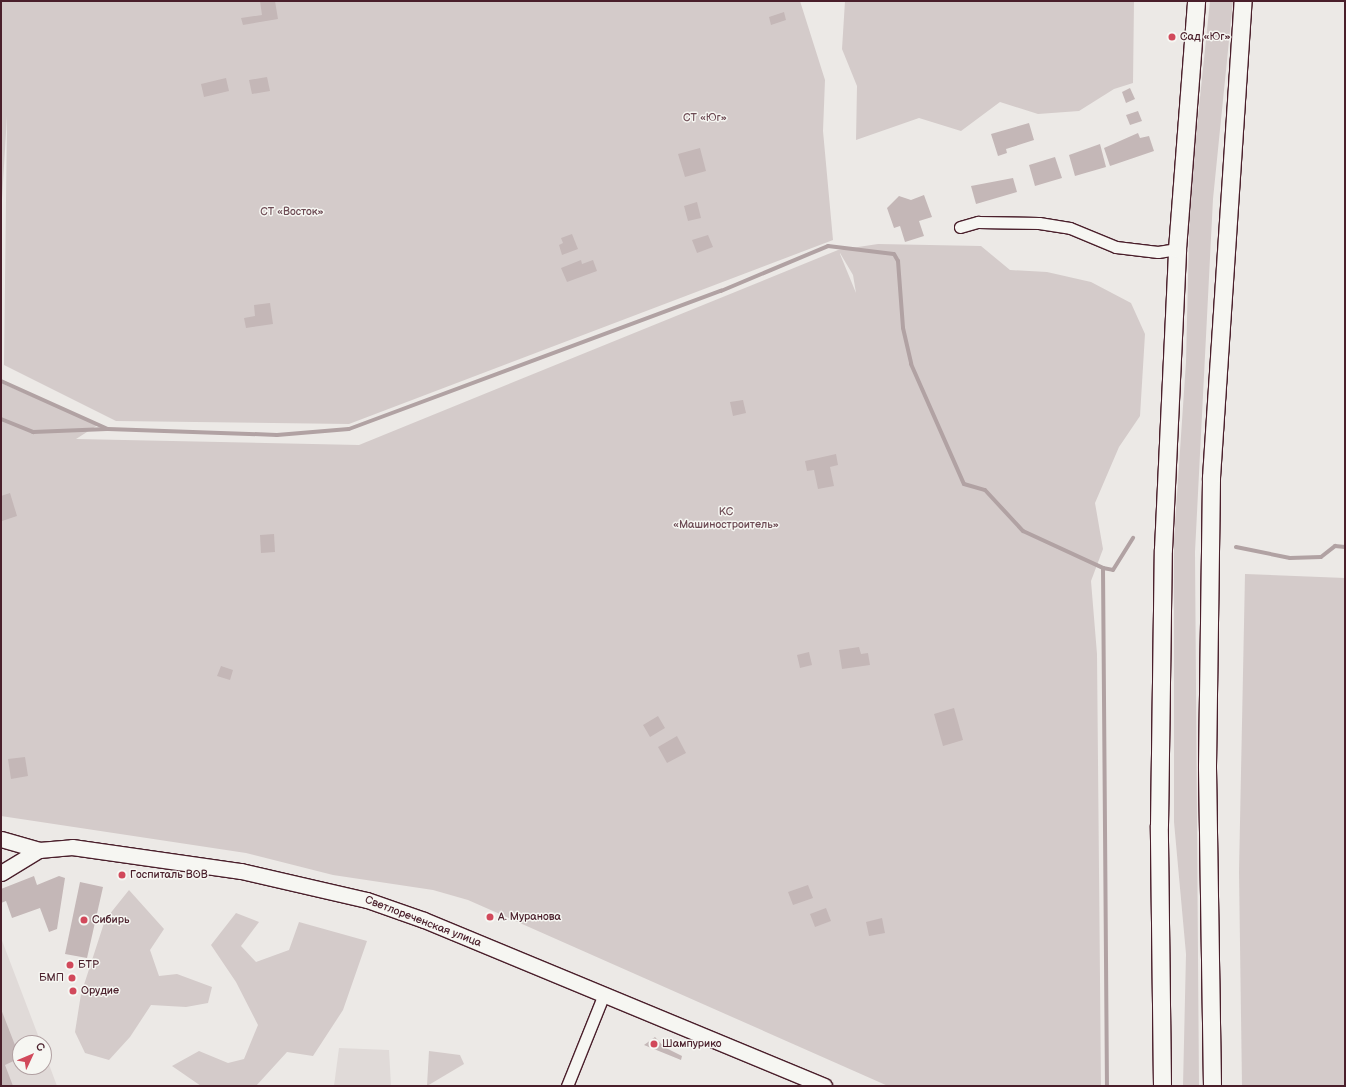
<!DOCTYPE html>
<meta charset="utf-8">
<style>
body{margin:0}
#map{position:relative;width:1346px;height:1087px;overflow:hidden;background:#ece9e6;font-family:"Balsamiq Sans",sans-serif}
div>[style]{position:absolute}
.built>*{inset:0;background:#e0dad8}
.green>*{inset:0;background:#d4cbca}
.stream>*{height:4px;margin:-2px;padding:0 2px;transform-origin:2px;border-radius:2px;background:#b1a2a3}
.building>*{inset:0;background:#c4b7b7}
.roads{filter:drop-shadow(1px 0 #4a1f2b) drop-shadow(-1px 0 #4a1f2b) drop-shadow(0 1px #4a1f2b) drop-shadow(0 -1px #4a1f2b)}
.street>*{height:11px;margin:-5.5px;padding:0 5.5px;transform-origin:5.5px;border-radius:5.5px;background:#f6f6f2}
.secondary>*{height:15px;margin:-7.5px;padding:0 7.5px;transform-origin:7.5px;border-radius:7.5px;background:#f6f6f2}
.primary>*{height:17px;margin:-8.5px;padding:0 8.5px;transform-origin:8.5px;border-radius:8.5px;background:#f6f6f2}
.dots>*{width:11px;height:11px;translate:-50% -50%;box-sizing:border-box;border:2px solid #f6f6f2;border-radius:50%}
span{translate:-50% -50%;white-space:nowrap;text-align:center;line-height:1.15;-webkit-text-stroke:3px #f6f6f2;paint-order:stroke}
.poi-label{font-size:11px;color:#4a1f2b}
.left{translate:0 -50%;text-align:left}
.right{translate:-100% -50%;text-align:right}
.park-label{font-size:11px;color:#6c4a53}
.street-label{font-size:11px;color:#4a1f2b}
.frame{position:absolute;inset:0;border:2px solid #4a1f2b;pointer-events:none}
.north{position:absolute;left:12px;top:1035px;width:40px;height:40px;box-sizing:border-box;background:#f6f6f2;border:1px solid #b1a0a2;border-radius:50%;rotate:46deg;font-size:11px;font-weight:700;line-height:16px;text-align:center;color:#4a1f2b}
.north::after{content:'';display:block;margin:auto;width:14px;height:18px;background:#d1495b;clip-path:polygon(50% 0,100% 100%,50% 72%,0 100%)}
</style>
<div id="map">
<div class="built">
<i style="clip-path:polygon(1px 938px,41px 1043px,20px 1043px,20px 1067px,44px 1067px,44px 1051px,57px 1086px,1px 1086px)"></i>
<i style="clip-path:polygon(339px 1048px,389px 1050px,391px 1086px,334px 1086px)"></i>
</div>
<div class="green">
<i style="clip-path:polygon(1px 1px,800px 1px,825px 80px,823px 131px,833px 240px,349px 424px,116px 421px,4px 365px,7px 116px,1px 216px)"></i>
<i style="clip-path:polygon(845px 1px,1134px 1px,1133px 83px,1114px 89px,1079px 111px,1038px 114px,1000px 102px,961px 131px,919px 118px,856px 140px,857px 86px,842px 49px)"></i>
<i style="clip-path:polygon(1210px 1px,1233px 1px,1213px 199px,1195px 552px,1199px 1086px,1183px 1086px,1186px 954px,1174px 822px,1174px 539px,1186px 362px,1190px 194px)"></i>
<i style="clip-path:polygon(evenodd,878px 244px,981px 246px,1010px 270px,1047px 272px,1091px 282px,1131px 303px,1145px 334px,1140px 416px,1119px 447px,1095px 503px,1103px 549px,1091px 581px,1097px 654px,1101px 1086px,888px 1086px,468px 900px,433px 890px,333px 875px,246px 853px,1px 816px,1px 383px,98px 425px,76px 439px,359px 445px,838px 250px,878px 244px,840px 253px,853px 275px,856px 293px,840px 254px,840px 253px)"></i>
<i style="clip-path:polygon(1245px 574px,1345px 578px,1345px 1086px,1242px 1086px,1239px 872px)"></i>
<i style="clip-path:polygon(129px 890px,164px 929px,150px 950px,159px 976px,177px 974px,212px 987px,208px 1003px,186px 1007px,151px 1005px,130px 1037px,109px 1060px,85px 1053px,75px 1032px,81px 994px,105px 920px)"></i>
<i style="clip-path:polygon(236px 913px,259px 922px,241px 946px,256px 962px,289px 950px,299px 922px,367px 941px,343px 1010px,313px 1056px,287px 1052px,256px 1086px,201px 1086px,172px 1066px,199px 1051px,228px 1063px,244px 1059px,258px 1025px,236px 982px,211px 945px)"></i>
<i style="clip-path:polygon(429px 1051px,460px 1055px,464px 1064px,427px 1086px)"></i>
</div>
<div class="stream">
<i style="left:1px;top:381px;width:117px;rotate:24.2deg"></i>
<i style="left:108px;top:429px;width:169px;rotate:2deg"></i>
<i style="left:277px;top:435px;width:72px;rotate:-4.8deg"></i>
<i style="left:349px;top:429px;width:397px;rotate:-20.4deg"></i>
<i style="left:721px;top:291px;width:116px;rotate:-22.8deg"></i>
<i style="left:828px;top:246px;width:66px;rotate:6.9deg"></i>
<i style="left:894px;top:254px;width:8px;rotate:60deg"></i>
<i style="left:898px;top:261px;width:67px;rotate:85.7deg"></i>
<i style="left:903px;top:328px;width:37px;rotate:77deg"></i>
<i style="left:911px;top:364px;width:131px;rotate:66.2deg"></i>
<i style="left:964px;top:484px;width:22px;rotate:16deg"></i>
<i style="left:985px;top:490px;width:56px;rotate:47.2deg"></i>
<i style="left:1023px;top:531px;width:88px;rotate:24.8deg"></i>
<i style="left:1103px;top:568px;width:10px;rotate:11deg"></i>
<i style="left:1113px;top:570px;width:38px;rotate:-58deg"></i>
<i style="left:1px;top:419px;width:35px;rotate:22deg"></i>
<i style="left:33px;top:432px;width:74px;rotate:-2.3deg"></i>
<i style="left:1236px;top:547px;width:55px;rotate:11.5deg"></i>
<i style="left:1290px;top:558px;width:31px;rotate:-2deg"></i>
<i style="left:1321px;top:557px;width:18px;rotate:-38deg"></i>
<i style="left:1335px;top:546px;width:10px;rotate:6deg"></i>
<i style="left:1103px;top:568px;width:518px;rotate:89.56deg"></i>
</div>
<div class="building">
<i style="clip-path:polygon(260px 1px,275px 1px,278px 19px,243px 25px,241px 18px,262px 15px)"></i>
<i style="clip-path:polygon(784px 12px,786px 20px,771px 25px,769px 17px)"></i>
<i style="clip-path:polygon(267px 77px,270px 91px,252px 94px,249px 80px)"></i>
<i style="clip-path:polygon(226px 78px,229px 91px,204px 97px,201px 84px)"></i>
<i style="clip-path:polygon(1130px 88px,1135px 99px,1126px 103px,1122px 92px)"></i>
<i style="clip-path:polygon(1138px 111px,1142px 121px,1130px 125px,1126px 115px)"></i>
<i style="clip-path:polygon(1029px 123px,1034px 140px,1006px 149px,1007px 153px,998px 156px,991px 134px)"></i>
<i style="clip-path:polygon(1138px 133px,1140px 138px,1149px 136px,1154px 151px,1110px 166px,1104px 148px)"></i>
<i style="clip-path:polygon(1100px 144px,1106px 167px,1075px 176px,1069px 155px)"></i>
<i style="clip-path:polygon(700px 148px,706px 171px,685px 177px,678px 154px)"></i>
<i style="clip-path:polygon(1055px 157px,1062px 178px,1035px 186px,1029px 165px)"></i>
<i style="clip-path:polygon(1013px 178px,1017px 192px,976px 204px,971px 186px)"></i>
<i style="clip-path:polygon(924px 195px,932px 217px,919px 221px,924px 236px,905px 242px,900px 226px,894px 228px,887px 208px,899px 196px,911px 200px)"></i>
<i style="clip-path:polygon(697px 202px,701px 218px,688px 221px,684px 206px)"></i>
<i style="clip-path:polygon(572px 234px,578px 249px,562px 255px,559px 245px,563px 243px,561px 238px)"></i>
<i style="clip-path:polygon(708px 235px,713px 247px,697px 253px,692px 240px)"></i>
<i style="clip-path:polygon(581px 260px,582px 264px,593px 260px,597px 271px,567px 282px,561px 268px)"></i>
<i style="clip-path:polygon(270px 303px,273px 324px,246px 328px,244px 318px,255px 316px,254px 305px)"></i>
<i style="clip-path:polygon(743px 400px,746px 413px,733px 416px,730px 402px)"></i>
<i style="clip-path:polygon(836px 454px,838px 465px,830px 467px,834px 486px,818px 489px,814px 470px,807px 471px,805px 461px)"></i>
<i style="clip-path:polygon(10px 493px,17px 516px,2px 521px,1px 496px)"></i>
<i style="clip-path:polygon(274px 534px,275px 552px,261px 553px,260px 535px)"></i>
<i style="clip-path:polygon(859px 647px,861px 654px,868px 653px,870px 665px,842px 669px,839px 650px)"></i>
<i style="clip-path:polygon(809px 652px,812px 665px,800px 668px,797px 655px)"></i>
<i style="clip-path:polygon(221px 666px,233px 670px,230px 680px,217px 676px)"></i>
<i style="clip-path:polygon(954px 708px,963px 740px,943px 746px,934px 714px)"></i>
<i style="clip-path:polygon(658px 716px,665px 728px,650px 737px,643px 725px)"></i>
<i style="clip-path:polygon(677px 736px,686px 753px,667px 763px,658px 747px)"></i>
<i style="clip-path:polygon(25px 757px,28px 776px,11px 779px,8px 759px)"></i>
<i style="clip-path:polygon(34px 876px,37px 885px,59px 876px,65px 878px,57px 929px,49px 932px,40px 908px,12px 918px,6px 901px,1px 903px,1px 889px)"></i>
<i style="clip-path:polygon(80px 882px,103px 887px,87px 958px,65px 954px)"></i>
<i style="clip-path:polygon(808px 885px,813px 898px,793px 905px,788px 892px)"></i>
<i style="clip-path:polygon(826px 908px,831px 921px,815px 927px,810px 914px)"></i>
<i style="clip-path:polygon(882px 918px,885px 933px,869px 936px,866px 922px)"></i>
<i style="clip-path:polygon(1px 1009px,20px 1058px,5px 1065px,13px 1086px,1px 1086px)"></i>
<i style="clip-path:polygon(655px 1037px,664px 1047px,682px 1056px,681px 1060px,644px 1045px)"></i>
</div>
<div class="roads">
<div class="street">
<i style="left:960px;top:227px;width:19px;rotate:-16deg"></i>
<i style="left:978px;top:222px;width:61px;rotate:0.9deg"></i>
<i style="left:1039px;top:223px;width:31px;rotate:9deg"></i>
<i style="left:1070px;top:228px;width:50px;rotate:22.4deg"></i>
<i style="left:1116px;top:247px;width:42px;rotate:6.8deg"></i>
<i style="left:1158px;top:252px;width:19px;rotate:-9deg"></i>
<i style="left:567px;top:1086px;width:99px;rotate:-68.1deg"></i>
</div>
<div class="secondary">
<i style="left:1px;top:839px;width:40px;rotate:16deg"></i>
<i style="left:39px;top:850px;width:33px;rotate:-5deg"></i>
<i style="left:72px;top:847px;width:171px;rotate:8.1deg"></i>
<i style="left:241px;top:871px;width:129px;rotate:13deg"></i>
<i style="left:367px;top:900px;width:60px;rotate:19.3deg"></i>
<i style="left:424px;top:920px;width:433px;rotate:22.5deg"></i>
<i style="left:1px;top:873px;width:44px;rotate:-31.2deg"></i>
</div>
<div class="primary">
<i style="left:1162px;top:1086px;width:261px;rotate:-90.7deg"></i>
<i style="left:1159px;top:825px;width:276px;rotate:-89.2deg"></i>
<i style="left:1163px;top:549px;width:300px;rotate:-87.3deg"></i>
<i style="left:1177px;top:249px;width:249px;rotate:-85.6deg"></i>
<i style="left:1212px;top:1086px;width:320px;rotate:-90.9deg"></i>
<i style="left:1207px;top:766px;width:289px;rotate:-89.2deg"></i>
<i style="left:1211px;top:477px;width:477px;rotate:-86.2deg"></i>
</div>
</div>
<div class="dots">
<i style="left:1172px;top:37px;background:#d1495b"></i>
<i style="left:122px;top:875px;background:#d1495b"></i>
<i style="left:490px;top:917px;background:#d1495b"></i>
<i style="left:84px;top:920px;background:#d1495b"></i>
<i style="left:70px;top:965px;background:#d1495b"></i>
<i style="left:72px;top:978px;background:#d1495b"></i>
<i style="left:73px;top:991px;background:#d1495b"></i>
<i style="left:654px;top:1044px;background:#d1495b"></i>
</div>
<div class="poi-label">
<span class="left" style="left:1180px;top:37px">Сад «Юг»</span>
<span class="left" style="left:130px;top:875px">Госпиталь ВОВ</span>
<span class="left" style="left:498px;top:917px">А. Муранова</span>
<span class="left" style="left:92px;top:920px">Сибирь</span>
<span class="left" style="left:78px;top:965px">БТР</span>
<span class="right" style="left:64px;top:978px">БМП</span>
<span class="left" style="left:81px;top:991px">Орудие</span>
<span class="left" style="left:662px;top:1044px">Шампурико</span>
</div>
<div class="park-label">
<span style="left:705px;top:118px">СТ «Юг»</span>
<span style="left:292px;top:212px">СТ «Восток»</span>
<span style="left:726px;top:519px">КС<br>«Машиностроитель»</span>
</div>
<div class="street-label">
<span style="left:423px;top:922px;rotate:21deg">Светлореченская улица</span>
</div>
<div class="frame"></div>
<div class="north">С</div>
</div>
